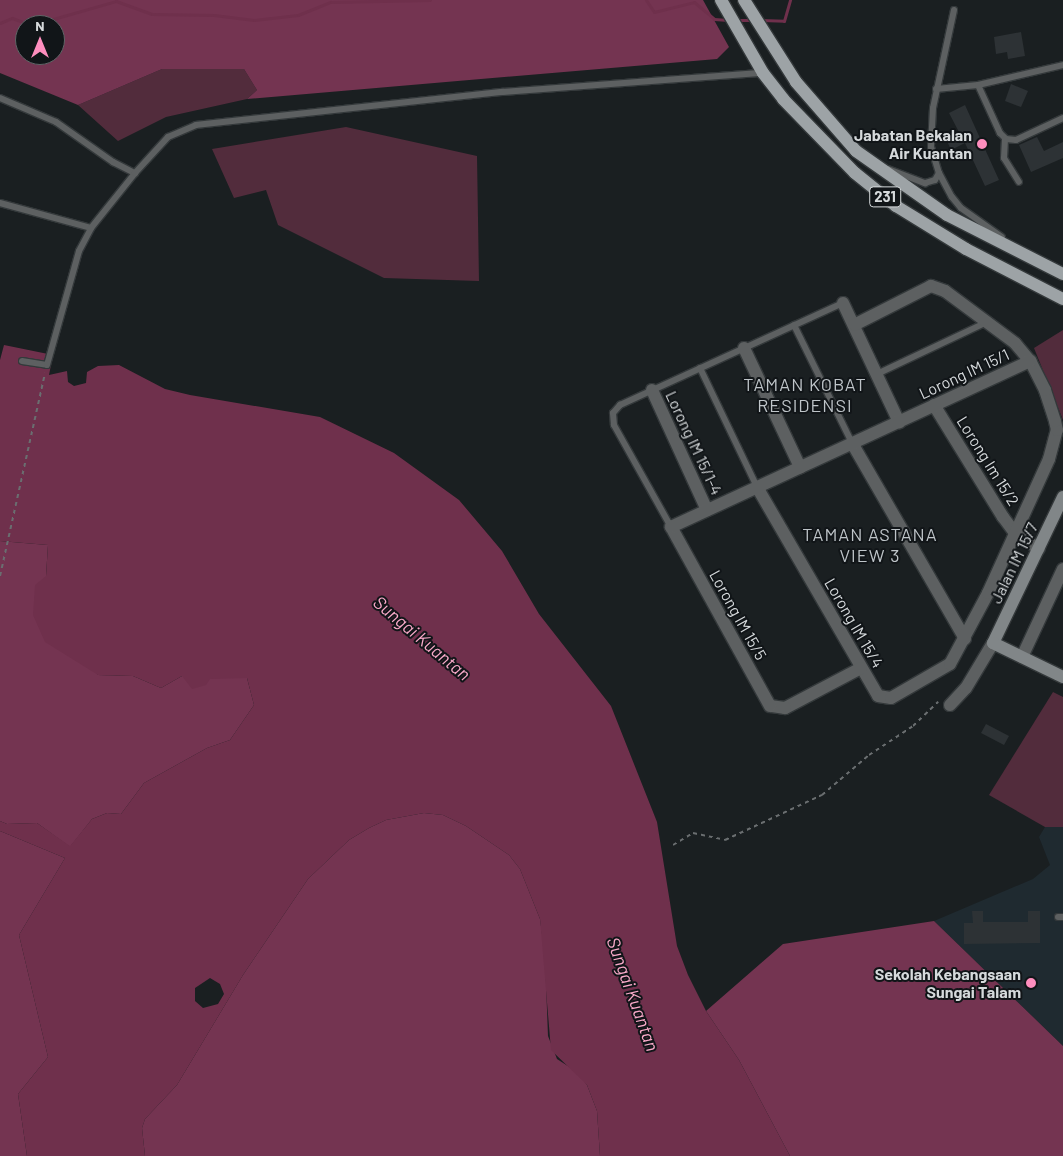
<!DOCTYPE html>
<style>
body{margin:0}
#map{position:relative;width:1063px;height:1156px;overflow:hidden;background:#1a1f21;font-family:Barlow,sans-serif}
div>[style]{position:absolute}
.built>*{inset:0;background:#1f2a30}
.green>*{inset:0;background:#522c3c}
.forest>*{inset:0;background:#743451}
.water>*{inset:0;background:#6f304c}
.stream>*{height:3px;margin:-1.5px;padding:0 1.5px;transform-origin:1.5px;border-radius:1.5px;background:#6f304c}
.building>*{inset:0;background:#2d3235}
.path>*{height:2px;margin-top:-1px;transform-origin:0;background:repeating-linear-gradient(90deg,#6a6e70 0 4px,transparent 0 8px)}
.roads{filter:drop-shadow(1px 0 #34393b) drop-shadow(-1px 0 #34393b) drop-shadow(0 1px #34393b) drop-shadow(0 -1px #34393b)}
.lane>*{height:6px;margin:-3px;padding:0 3px;transform-origin:3px;border-radius:3px;background:#5d6061}
.street>*{height:12px;margin:-6px;padding:0 6px;transform-origin:6px;border-radius:6px;background:#5d6061}
.secondary>*{height:12px;margin:-6px;padding:0 6px;transform-origin:6px;border-radius:6px;background:#818688}
.primary>*{height:12px;margin:-6px;padding:0 6px;transform-origin:6px;border-radius:6px;background:#9da3a6}
.dots>*{width:14px;height:14px;translate:-50% -50%;box-sizing:border-box;border:2px solid #111518;border-radius:50%}
span{translate:-50% -50%;white-space:nowrap;text-align:center;line-height:1.15;-webkit-text-stroke:4px #111518;paint-order:stroke}
.shield-label span{padding:1px 4px;background:#111518;border:1px solid;border-radius:4px;-webkit-text-stroke-width:0}
.shield-label{font-size:15px;color:#d6dadc;font-weight:700}
.poi-label{font-size:16px;color:#d6dadc;font-weight:700}
.right{translate:-100% -50%;text-align:right}
.street-label{font-size:16px;color:#d6dadc}
.neighbourhood-label{font-size:18px;color:#bfc5c9;letter-spacing:1px}
.water-label{font-size:18px;color:#faaaca;font-style:italic}
.north{position:absolute;left:15px;top:15px;width:50px;height:50px;box-sizing:border-box;background:#111518;border:1px solid #606466;border-radius:50%;rotate:0deg;font-size:14px;font-weight:700;line-height:20px;text-align:center;color:#d6dadc}
.north::after{content:'';display:block;margin:auto;width:18px;height:22px;background:#fe8ebe;clip-path:polygon(50% 0,100% 100%,50% 72%,0 100%)}
</style>
<div id="map">
<div class="built">
<i style="clip-path:polygon(1045px 827px,1063px 827px,1063px 1046px,934px 921px,1033px 879px,1050px 865px,1039px 837px)"></i>
</div>
<div class="green">
<i style="clip-path:polygon(162px 69px,244px 69px,257px 90px,247px 99px,166px 117px,118px 141px,78px 105px)"></i>
<i style="clip-path:polygon(346px 127px,477px 156px,479px 281px,384px 278px,278px 225px,266px 190px,234px 198px,212px 149px)"></i>
<i style="clip-path:polygon(1063px 330px,1063px 420px,1034px 348px)"></i>
<i style="clip-path:polygon(1053px 692px,1063px 697px,1063px 827px,1045px 827px,989px 795px)"></i>
</div>
<div class="forest">
<i style="clip-path:polygon(evenodd,0 0,703px 0,729px 47px,717px 59px,247px 99px,257px 90px,244px 69px,162px 69px,78px 105px,0 73px,0 0,25px 25px,55px 25px,55px 55px,25px 55px,25px 25px)"></i>
<i style="clip-path:polygon(0 541px,48px 545px,46px 576px,98px 675px,133px 676px,161px 688px,182px 676px,247px 678px,254px 705px,230px 740px,207px 748px,144px 783px,121px 814px,107px 813px,92px 819px,70px 847px,37px 823px,7px 824px,0 821px)"></i>
<i style="clip-path:polygon(424px 813px,443px 815px,466px 826px,509px 855px,520px 869px,540px 919px,545px 957px,548px 1036px,557px 1059px,577px 1072px,587px 1085px,597px 1111px,600px 1156px,145px 1156px,142px 1128px,145px 1119px,177px 1085px,243px 975px,308px 879px,349px 840px,369px 828px,386px 820px)"></i>
<i style="clip-path:polygon(0 831px,65px 858px,19px 935px,48px 1057px,18px 1094px,27px 1156px,0 1156px)"></i>
<i style="clip-path:polygon(934px 921px,1063px 1046px,1063px 1156px,790px 1156px,739px 1060px,706px 1011px,783px 944px)"></i>
</div>
<div class="water">
<i style="clip-path:polygon(evenodd,4px 345px,53px 355px,49px 375px,67px 371px,68px 382px,74px 386px,86px 383px,87px 372px,98px 366px,119px 365px,165px 389px,190px 395px,320px 417px,394px 453px,459px 500px,502px 551px,539px 614px,611px 706px,657px 822px,677px 946px,688px 975px,706px 1011px,739px 1060px,790px 1156px,600px 1156px,597px 1111px,587px 1085px,551px 1050px,540px 919px,520px 869px,509px 855px,466px 826px,443px 815px,424px 813px,386px 820px,369px 828px,349px 840px,308px 879px,243px 975px,177px 1085px,145px 1119px,142px 1128px,145px 1156px,27px 1156px,18px 1094px,48px 1057px,19px 935px,65px 858px,0 831px,0 821px,7px 824px,37px 823px,70px 846px,92px 819px,107px 813px,121px 814px,144px 783px,207px 748px,230px 740px,254px 705px,247px 678px,210px 679px,206px 685px,192px 689px,182px 676px,161px 688px,133px 676px,98px 675px,45px 642px,33px 615px,35px 585px,46px 576px,48px 545px,0 541px,0 360px,4px 345px,210px 978px,220px 984px,224px 994px,218px 1004px,203px 1008px,195px 1001px,195px 988px,210px 978px)"></i>
</div>
<div class="stream">
<i style="left:646px;top:0;width:14px;rotate:56deg"></i>
<i style="left:654px;top:12px;width:41px;rotate:-14deg"></i>
<i style="left:694px;top:2px;width:26px;rotate:40deg"></i>
<i style="left:714px;top:19px;width:14px;rotate:4deg"></i>
<i style="left:736px;top:20px;width:17px"></i>
<i style="left:761px;top:20px;width:23px;rotate:2deg"></i>
<i style="left:784px;top:21px;width:22px;rotate:-74deg"></i>
<i style="left:0;top:23px;width:13px;rotate:-23deg"></i>
<i style="left:12px;top:18px;width:20px;rotate:20deg"></i>
<i style="left:32px;top:25px;width:87px;rotate:-15.9deg"></i>
<i style="left:116px;top:1px;width:38px;rotate:20deg"></i>
<i style="left:152px;top:14px;width:62px;rotate:0.9deg"></i>
<i style="left:214px;top:15px;width:40px;rotate:7.1deg"></i>
<i style="left:254px;top:20px;width:44px;rotate:-6.5deg"></i>
<i style="left:298px;top:15px;width:35px;rotate:-22deg"></i>
<i style="left:331px;top:2px;width:99px;rotate:-1.2deg"></i>
</div>
<div class="building">
<i style="clip-path:polygon(1021px 32px,1025px 56px,1008px 59px,1007px 52px,996px 54px,994px 37px)"></i>
<i style="clip-path:polygon(1011px 84px,1028px 91px,1021px 107px,1005px 101px)"></i>
<i style="clip-path:polygon(965px 105px,999px 180px,985px 186px,965px 143px,951px 150px,947px 141px,960px 134px,949px 113px)"></i>
<i style="clip-path:polygon(1037px 137px,1044px 151px,1063px 142px,1063px 158px,1031px 172px,1019px 145px)"></i>
<i style="clip-path:polygon(986px 724px,1009px 736px,1004px 745px,981px 733px)"></i>
<i style="clip-path:polygon(972px 911px,983px 911px,983px 922px,1028px 922px,1028px 911px,1040px 911px,1040px 943px,964px 944px,964px 923px,973px 923px)"></i>
</div>
<div class="path">
<i style="left:0;top:576px;width:208px;rotate:-77.5deg"></i>
<i style="left:673px;top:845px;width:23px;rotate:-31deg"></i>
<i style="left:693px;top:833px;width:33px;rotate:12deg"></i>
<i style="left:725px;top:840px;width:107px;rotate:-24.9deg"></i>
<i style="left:822px;top:795px;width:62px;rotate:-40.4deg"></i>
<i style="left:869px;top:755px;width:53px;rotate:-33.4deg"></i>
<i style="left:913px;top:726px;width:35px;rotate:-44deg"></i>
</div>
<div class="roads">
<div class="lane">
<i style="left:954px;top:10px;width:100px;rotate:102.1deg"></i>
<i style="left:933px;top:108px;width:39px;rotate:93deg"></i>
<i style="left:931px;top:147px;width:27px;rotate:73deg"></i>
<i style="left:939px;top:173px;width:27px;rotate:62deg"></i>
<i style="left:952px;top:197px;width:14px;rotate:51deg"></i>
<i style="left:961px;top:208px;width:50px;rotate:35.3deg"></i>
<i style="left:978px;top:85px;width:53px;rotate:65.4deg"></i>
<i style="left:1000px;top:133px;width:8px;rotate:45deg"></i>
<i style="left:1006px;top:139px;width:10px;rotate:6deg"></i>
<i style="left:1016px;top:140px;width:52px;rotate:-25.1deg"></i>
<i style="left:936px;top:89px;width:42px;rotate:-5.4deg"></i>
<i style="left:978px;top:85px;width:87px;rotate:-13.2deg"></i>
<i style="left:0;top:98px;width:61px;rotate:23.2deg"></i>
<i style="left:56px;top:122px;width:70px;rotate:35.1deg"></i>
<i style="left:113px;top:162px;width:25px;rotate:27deg"></i>
<i style="left:1005px;top:139px;width:19px;rotate:93deg"></i>
<i style="left:1004px;top:158px;width:28px;rotate:58deg"></i>
<i style="left:888px;top:169px;width:40px;rotate:21deg"></i>
<i style="left:925px;top:183px;width:10px;rotate:-17deg"></i>
<i style="left:935px;top:180px;width:8px;rotate:-60deg"></i>
<i style="left:0;top:203px;width:94px;rotate:15.4deg"></i>
<i style="left:794px;top:325px;width:131px;rotate:63.8deg"></i>
<i style="left:22px;top:361px;width:25px;rotate:9deg"></i>
<i style="left:47px;top:365px;width:118px;rotate:-74.3deg"></i>
<i style="left:79px;top:251px;width:26px;rotate:-62deg"></i>
<i style="left:91px;top:228px;width:70px;rotate:-51.3deg"></i>
<i style="left:135px;top:173px;width:49px;rotate:-47.5deg"></i>
<i style="left:168px;top:137px;width:30px;rotate:-23deg"></i>
<i style="left:196px;top:125px;width:308px;rotate:-6.2deg"></i>
<i style="left:502px;top:92px;width:262px;rotate:-4.2deg"></i>
<i style="left:700px;top:368px;width:132px;rotate:64.4deg"></i>
<i style="left:877px;top:374px;width:122px;rotate:-25.3deg"></i>
<i style="left:671px;top:527px;width:117px;rotate:-119.2deg"></i>
<i style="left:614px;top:425px;width:12px;rotate:-95deg"></i>
<i style="left:613px;top:413px;width:11px;rotate:-49deg"></i>
<i style="left:620px;top:405px;width:245px;rotate:-24.6deg"></i>
<i style="left:1058px;top:917px;width:5px"></i>
</div>
<div class="street">
<i style="left:843px;top:303px;width:132px;rotate:64.8deg"></i>
<i style="left:744px;top:348px;width:132px;rotate:64.8deg"></i>
<i style="left:652px;top:390px;width:132px;rotate:65.4deg"></i>
<i style="left:934px;top:405px;width:132px;rotate:58.4deg"></i>
<i style="left:1003px;top:517px;width:21px;rotate:53deg"></i>
<i style="left:1016px;top:534px;width:27px;rotate:33deg"></i>
<i style="left:852px;top:443px;width:226px;rotate:60deg"></i>
<i style="left:757px;top:487px;width:241px;rotate:59.9deg"></i>
<i style="left:878px;top:696px;width:13px;rotate:9deg"></i>
<i style="left:891px;top:698px;width:68px;rotate:-30deg"></i>
<i style="left:950px;top:664px;width:81px;rotate:-61.8deg"></i>
<i style="left:988px;top:593px;width:147px;rotate:-65.5deg"></i>
<i style="left:1049px;top:459px;width:30px;rotate:-75deg"></i>
<i style="left:1057px;top:430px;width:9px;rotate:-103deg"></i>
<i style="left:1055px;top:421px;width:33px;rotate:-108deg"></i>
<i style="left:1045px;top:390px;width:33px;rotate:-117deg"></i>
<i style="left:1030px;top:361px;width:23px;rotate:-130deg"></i>
<i style="left:1015px;top:343px;width:87px;rotate:-143.4deg"></i>
<i style="left:945px;top:291px;width:15px;rotate:-160deg"></i>
<i style="left:931px;top:286px;width:86px;rotate:153.1deg"></i>
<i style="left:1022px;top:657px;width:97px;rotate:-65deg"></i>
<i style="left:861px;top:668px;width:86px;rotate:152.2deg"></i>
<i style="left:785px;top:708px;width:15px;rotate:-172deg"></i>
<i style="left:770px;top:706px;width:205px;rotate:-118.9deg"></i>
<i style="left:671px;top:527px;width:396px;rotate:-24.8deg"></i>
<i style="left:950px;top:705px;width:23px;rotate:-47deg"></i>
<i style="left:966px;top:688px;width:52px;rotate:-59deg"></i>
</div>
<div class="secondary">
<i style="left:1063px;top:497px;width:162px;rotate:115.6deg"></i>
<i style="left:993px;top:643px;width:78px;rotate:25.9deg"></i>
</div>
<div class="primary">
<i style="left:721px;top:0;width:84px;rotate:60.1deg"></i>
<i style="left:763px;top:73px;width:33px;rotate:52deg"></i>
<i style="left:783px;top:99px;width:103px;rotate:45.8deg"></i>
<i style="left:855px;top:173px;width:53px;rotate:38.8deg"></i>
<i style="left:896px;top:206px;width:82px;rotate:31.6deg"></i>
<i style="left:966px;top:249px;width:109px;rotate:27.3deg"></i>
<i style="left:744px;top:0;width:97px;rotate:57.6deg"></i>
<i style="left:796px;top:82px;width:91px;rotate:49deg"></i>
<i style="left:856px;top:151px;width:111px;rotate:35.1deg"></i>
<i style="left:947px;top:215px;width:130px;rotate:27deg"></i>
</div>
</div>
<div class="dots">
<i style="left:982px;top:144px;background:#fe8ebe"></i>
<i style="left:1031px;top:983px;background:#fe8ebe"></i>
</div>
<div class="shield-label">
<span style="left:885px;top:197px">231</span>
</div>
<div class="poi-label">
<span class="right" style="left:972px;top:144px">Jabatan Bekalan<br>Air Kuantan</span>
<span class="right" style="left:1021px;top:983px">Sekolah Kebangsaan<br>Sungai Talam</span>
</div>
<div class="street-label">
<span style="left:964px;top:374px;rotate:-25deg">Lorong IM 15/1</span>
<span style="left:694px;top:443px;rotate:65deg">Lorong IM 15/1-4</span>
<span style="left:988px;top:461px;rotate:58deg">Lorong Im 15/2</span>
<span style="left:1014px;top:563px;rotate:-64deg">Jalan IM 15/7</span>
<span style="left:738px;top:615px;rotate:61deg">Lorong IM 15/5</span>
<span style="left:854px;top:623px;rotate:60deg">Lorong IM 15/4</span>
</div>
<div class="neighbourhood-label">
<span style="left:805px;top:395px">TAMAN KOBAT<br>RESIDENSI</span>
<span style="left:870px;top:545px">TAMAN ASTANA<br>VIEW 3</span>
</div>
<div class="water-label">
<span style="left:422px;top:638px;rotate:40deg">Sungai Kuantan</span>
<span style="left:633px;top:994px;rotate:70deg">Sungai Kuantan</span>
</div>
<div class="north">N</div>
</div>
